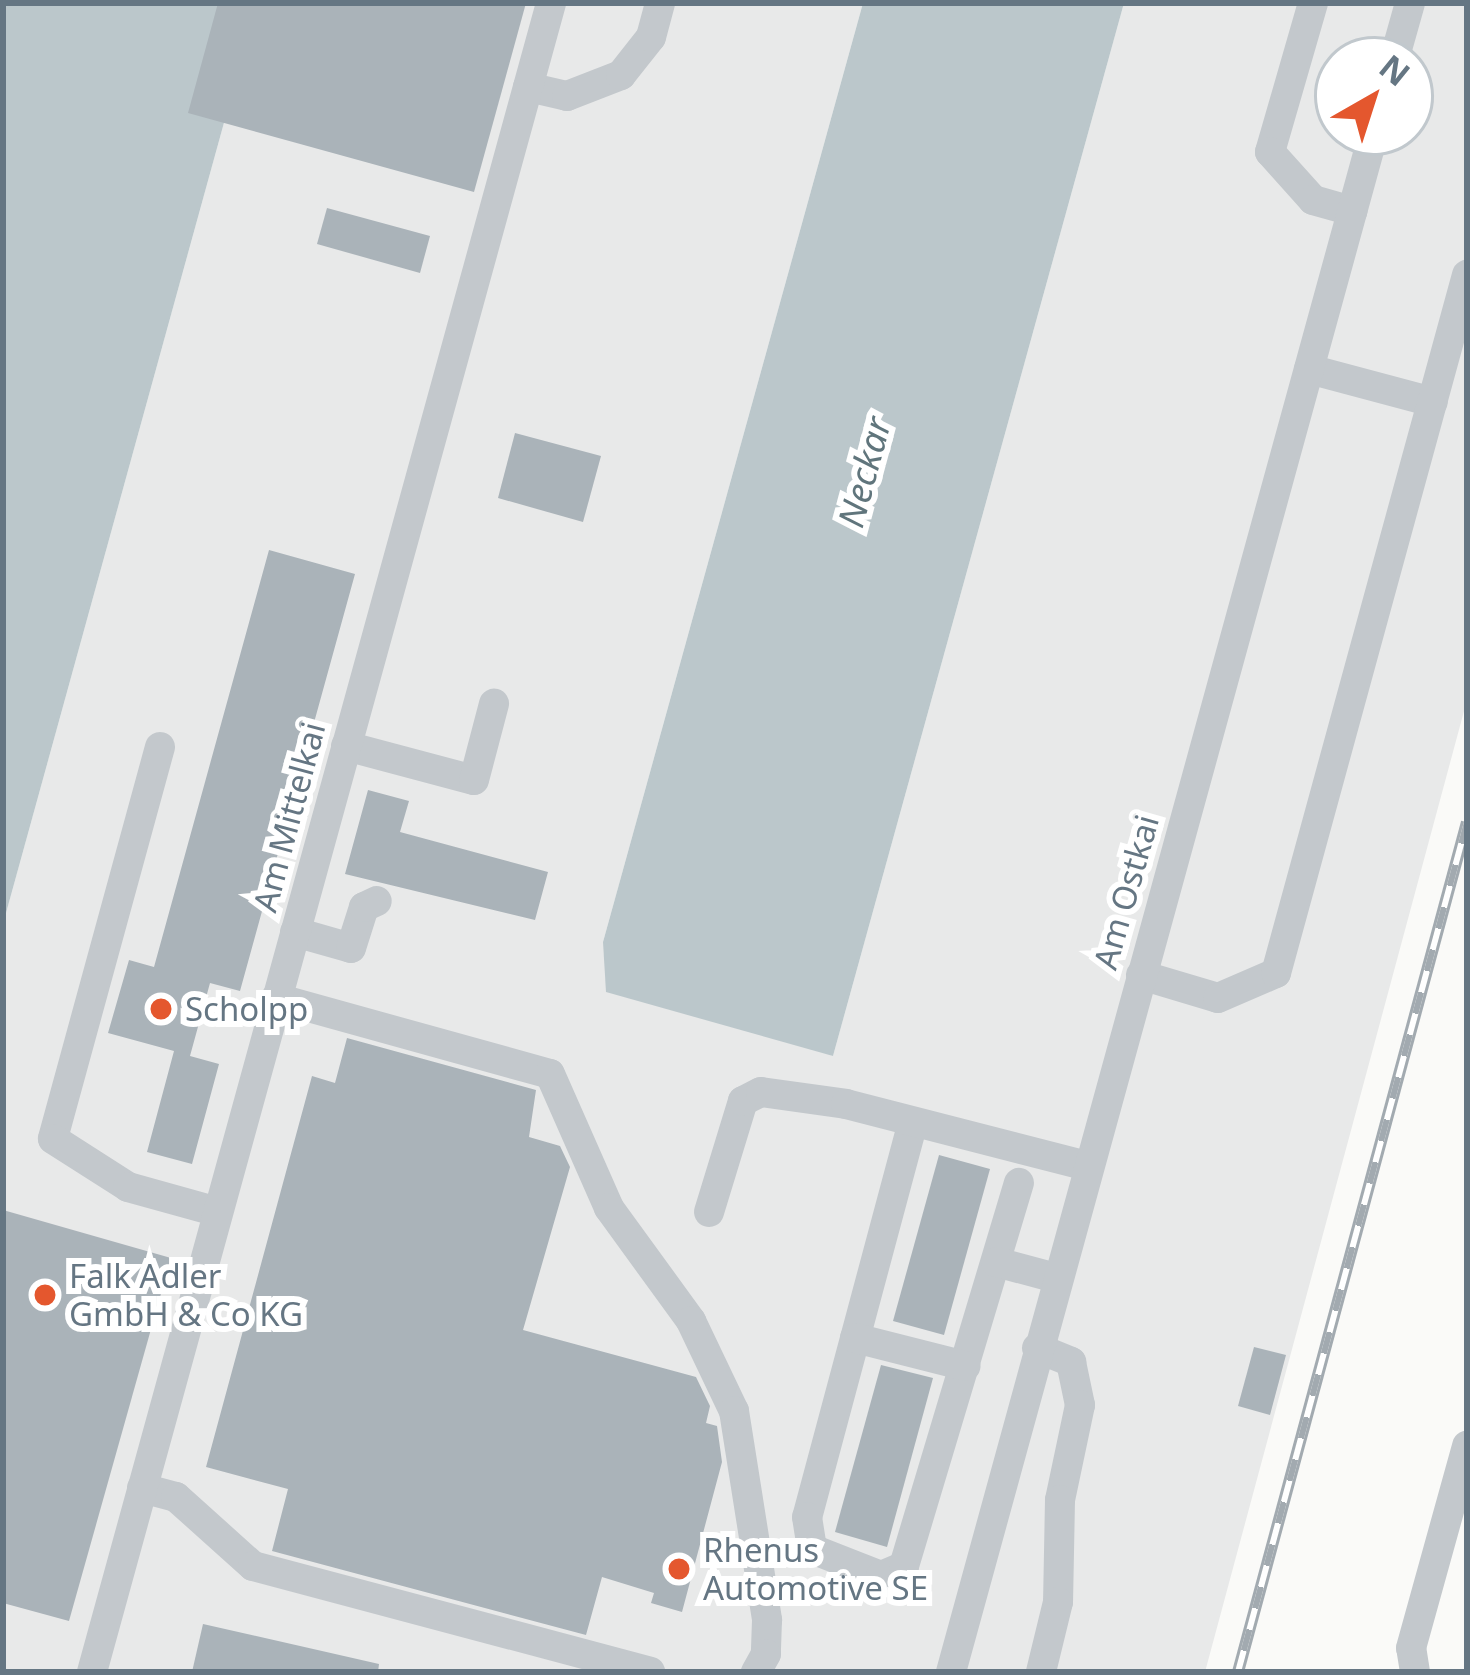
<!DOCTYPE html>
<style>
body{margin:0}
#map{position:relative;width:1470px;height:1675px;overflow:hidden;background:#fafaf8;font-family:"Noto Sans",sans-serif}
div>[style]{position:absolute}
.built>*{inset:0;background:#e8e9e9}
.water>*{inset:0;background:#bbc7cb}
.building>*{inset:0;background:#aab3b9}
.minor>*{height:30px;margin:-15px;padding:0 15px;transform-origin:15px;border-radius:15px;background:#c3c8cc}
.rail>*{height:12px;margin-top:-6px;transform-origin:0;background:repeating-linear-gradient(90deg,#fff 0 22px,#a2aab0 0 44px);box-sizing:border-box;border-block:3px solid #a2aab0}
.dots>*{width:33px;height:33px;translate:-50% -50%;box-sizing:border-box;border:6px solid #fff;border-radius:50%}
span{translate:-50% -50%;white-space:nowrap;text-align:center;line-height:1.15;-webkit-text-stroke:12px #fff;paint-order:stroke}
.street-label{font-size:33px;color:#657683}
.poi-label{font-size:33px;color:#657683}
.left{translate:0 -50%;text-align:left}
.water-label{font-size:36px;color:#60757c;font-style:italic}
.frame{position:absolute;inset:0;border:6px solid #657683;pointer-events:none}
.north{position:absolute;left:1314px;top:36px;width:120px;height:120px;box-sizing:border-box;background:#fff;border:3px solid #c1c8cd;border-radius:50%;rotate:39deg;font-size:33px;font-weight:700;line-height:48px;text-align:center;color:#657683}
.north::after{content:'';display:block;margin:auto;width:42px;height:54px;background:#e4572e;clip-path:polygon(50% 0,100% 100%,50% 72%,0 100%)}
</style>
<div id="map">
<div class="built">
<i style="clip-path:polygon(evenodd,257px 3px,863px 3px,603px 942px,833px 1056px,1124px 3px,1467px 3px,1467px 700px,1205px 1672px,3px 1672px,3px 924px,257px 3px,1338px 60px,1410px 60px,1410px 132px,1338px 132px,1338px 60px)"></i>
</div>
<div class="water">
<i style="clip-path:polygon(3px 3px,257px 3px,3px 924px)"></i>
<i style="clip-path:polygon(863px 3px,1124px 3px,833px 1056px,606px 992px,603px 942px)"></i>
</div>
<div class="building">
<i style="clip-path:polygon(218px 3px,526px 3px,474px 192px,188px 113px)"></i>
<i style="clip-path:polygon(327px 208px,430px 236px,420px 273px,317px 244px)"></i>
<i style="clip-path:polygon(515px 433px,601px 456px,583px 522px,498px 498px)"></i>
<i style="clip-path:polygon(269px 550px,355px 574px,240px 991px,210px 983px,190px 1056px,219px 1064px,192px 1164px,147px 1152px,174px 1051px,108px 1033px,129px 960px,154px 967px)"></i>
<i style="clip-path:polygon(368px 790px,409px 801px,400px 832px,548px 872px,535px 920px,345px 874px)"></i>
<i style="clip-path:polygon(347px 1038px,536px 1090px,529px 1137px,560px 1146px,570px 1167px,523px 1330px,696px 1377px,710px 1406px,706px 1423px,717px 1426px,722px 1462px,682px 1612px,651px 1603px,654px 1593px,602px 1577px,586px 1635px,272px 1551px,288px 1489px,206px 1467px,312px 1076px,335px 1083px)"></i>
<i style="clip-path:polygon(939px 1155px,990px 1169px,944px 1335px,893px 1321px)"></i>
<i style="clip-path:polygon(3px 1210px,171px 1258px,69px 1621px,3px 1603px)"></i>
<i style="clip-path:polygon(1254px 1347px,1286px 1355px,1270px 1415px,1238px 1406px)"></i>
<i style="clip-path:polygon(881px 1365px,933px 1378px,887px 1547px,835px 1532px)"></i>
<i style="clip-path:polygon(203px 1624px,379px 1664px,378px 1672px,192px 1672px)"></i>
</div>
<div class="minor">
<i style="left:1313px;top:3px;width:155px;rotate:106.1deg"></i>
<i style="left:1270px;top:152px;width:64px;rotate:48.1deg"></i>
<i style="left:1313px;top:200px;width:41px;rotate:15.8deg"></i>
<i style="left:1394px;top:60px;width:59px;rotate:-74.3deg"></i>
<i style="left:528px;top:87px;width:40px;rotate:13deg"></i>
<i style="left:567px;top:96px;width:58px;rotate:-21.3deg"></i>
<i style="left:621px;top:75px;width:48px;rotate:-51.7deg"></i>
<i style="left:651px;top:37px;width:35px;rotate:-75deg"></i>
<i style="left:1309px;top:369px;width:128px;rotate:14.9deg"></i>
<i style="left:346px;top:746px;width:132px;rotate:14.9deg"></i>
<i style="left:474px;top:780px;width:79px;rotate:-75.3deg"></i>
<i style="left:160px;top:747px;width:406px;rotate:105.3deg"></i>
<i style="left:53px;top:1139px;width:89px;rotate:32.6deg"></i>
<i style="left:128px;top:1187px;width:93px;rotate:15.5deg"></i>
<i style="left:295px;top:932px;width:58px;rotate:15.9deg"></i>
<i style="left:351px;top:948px;width:43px;rotate:-72.4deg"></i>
<i style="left:364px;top:907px;width:14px;rotate:-25deg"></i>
<i style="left:1141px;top:975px;width:80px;rotate:16.6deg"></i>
<i style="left:1218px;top:998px;width:63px;rotate:-23.3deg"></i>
<i style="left:1276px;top:973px;width:724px;rotate:-74.7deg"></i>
<i style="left:276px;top:998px;width:284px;rotate:15.5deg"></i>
<i style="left:550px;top:1074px;width:146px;rotate:66.2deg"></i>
<i style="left:609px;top:1208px;width:140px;rotate:54deg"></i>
<i style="left:691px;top:1321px;width:100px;rotate:64.5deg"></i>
<i style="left:734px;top:1411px;width:212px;rotate:81deg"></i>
<i style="left:767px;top:1620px;width:34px;rotate:92deg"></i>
<i style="left:766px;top:1654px;width:21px;rotate:119deg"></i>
<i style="left:913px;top:1122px;width:409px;rotate:105deg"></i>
<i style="left:807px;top:1517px;width:32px;rotate:81deg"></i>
<i style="left:812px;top:1549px;width:74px;rotate:21.4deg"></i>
<i style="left:881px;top:1576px;width:25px;rotate:-23deg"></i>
<i style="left:904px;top:1566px;width:400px;rotate:-73.3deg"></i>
<i style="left:709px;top:1212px;width:116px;rotate:-73deg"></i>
<i style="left:743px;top:1101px;width:20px;rotate:-27deg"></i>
<i style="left:761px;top:1092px;width:86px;rotate:8deg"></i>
<i style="left:846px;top:1104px;width:249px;rotate:14.4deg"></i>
<i style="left:996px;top:1262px;width:62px;rotate:14.9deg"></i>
<i style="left:855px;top:1338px;width:114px;rotate:14.2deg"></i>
<i style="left:1037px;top:1348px;width:37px;rotate:22deg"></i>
<i style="left:1071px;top:1362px;width:44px;rotate:78.2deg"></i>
<i style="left:1080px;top:1405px;width:97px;rotate:101.9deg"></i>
<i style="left:1060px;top:1500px;width:102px;rotate:91.1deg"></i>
<i style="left:1058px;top:1602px;width:72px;rotate:103.7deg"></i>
<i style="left:142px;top:1488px;width:35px;rotate:15deg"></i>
<i style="left:176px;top:1497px;width:103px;rotate:41.9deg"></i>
<i style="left:253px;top:1566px;width:411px;rotate:14.9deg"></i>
<i style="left:92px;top:1672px;width:1731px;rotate:-74.62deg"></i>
<i style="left:951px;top:1672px;width:1597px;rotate:-74.64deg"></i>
<i style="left:1415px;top:1672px;width:24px;rotate:-99deg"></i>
<i style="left:1411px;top:1648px;width:210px;rotate:-74.5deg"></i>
</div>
<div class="rail">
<i style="left:1238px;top:1672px;width:880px;rotate:-74.92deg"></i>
</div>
<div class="dots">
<i style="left:161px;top:1009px;background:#e4572e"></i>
<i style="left:45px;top:1295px;background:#e4572e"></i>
<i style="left:679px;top:1569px;background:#e4572e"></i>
</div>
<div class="street-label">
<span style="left:289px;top:817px;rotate:-75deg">Am Mittelkai</span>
<span style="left:1126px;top:892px;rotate:-74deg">Am Ostkai</span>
</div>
<div class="poi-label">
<span class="left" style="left:185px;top:1009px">Scholpp</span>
<span class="left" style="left:69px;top:1295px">Falk Adler<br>GmbH &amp; Co KG</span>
<span class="left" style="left:703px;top:1569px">Rhenus<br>Automotive SE</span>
</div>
<div class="water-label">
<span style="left:864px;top:472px;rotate:-75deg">Neckar</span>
</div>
<div class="frame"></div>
<div class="north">N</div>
</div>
